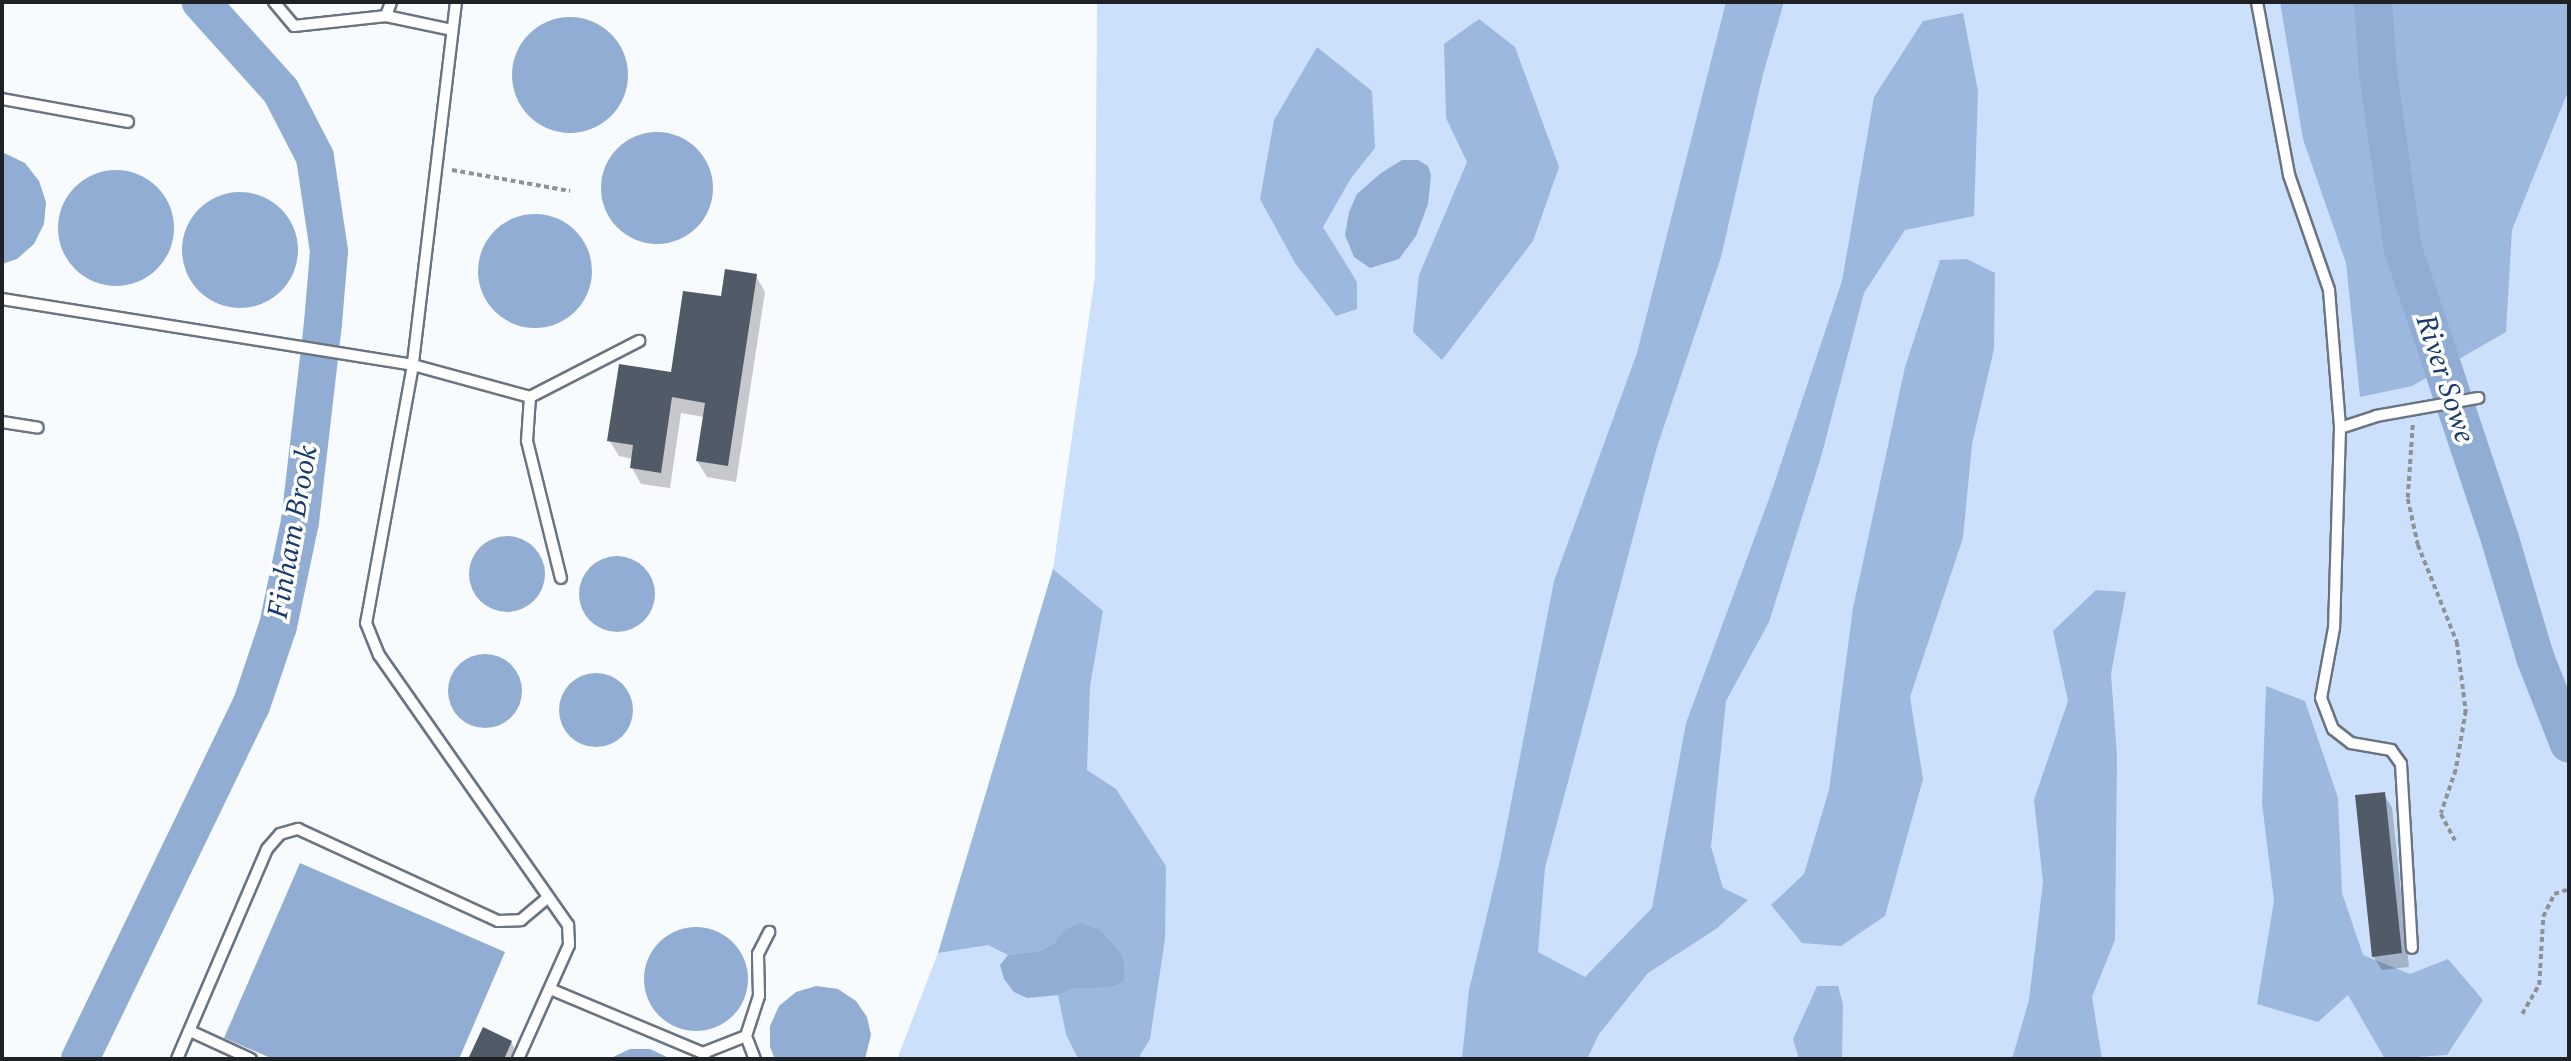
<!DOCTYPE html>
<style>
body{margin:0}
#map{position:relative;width:2571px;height:1061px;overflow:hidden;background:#f8fbfe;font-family:Spectral,serif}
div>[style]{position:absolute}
.green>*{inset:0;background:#cde0fb}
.forest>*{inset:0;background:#9cb8df}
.water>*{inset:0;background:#91add4}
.round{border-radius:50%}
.shadow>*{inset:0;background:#0003}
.river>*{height:38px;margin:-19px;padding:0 19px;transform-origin:19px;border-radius:19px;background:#91add4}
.building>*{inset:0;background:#515b68}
.path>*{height:3.5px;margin-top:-1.75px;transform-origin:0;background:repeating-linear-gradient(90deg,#8e9195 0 5px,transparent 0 8.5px)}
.roads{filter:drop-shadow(2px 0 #6a7482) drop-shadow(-2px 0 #6a7482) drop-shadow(0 2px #6a7482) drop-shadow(0 -2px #6a7482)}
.service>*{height:10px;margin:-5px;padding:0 5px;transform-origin:5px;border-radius:5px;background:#fff}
span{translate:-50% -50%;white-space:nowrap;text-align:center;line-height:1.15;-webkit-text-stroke:7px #fff;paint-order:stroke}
.water-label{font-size:30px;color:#173b6c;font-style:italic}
.frame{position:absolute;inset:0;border:4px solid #1e2227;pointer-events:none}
</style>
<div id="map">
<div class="green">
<i style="clip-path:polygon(1097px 2px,2569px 2px,2569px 1059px,897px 1059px,938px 953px,1053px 569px,1095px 276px)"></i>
</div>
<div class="forest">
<i style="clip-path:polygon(1726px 2px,1784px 2px,1763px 74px,1721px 257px,1657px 447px,1545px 868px,1538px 952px,1585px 977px,1652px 908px,1686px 723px,1770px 496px,1842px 281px,1874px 97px,1923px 21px,1963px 13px,1978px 91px,1974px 216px,1905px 230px,1864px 293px,1821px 457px,1769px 622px,1726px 701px,1711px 847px,1723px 888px,1748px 900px,1716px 929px,1648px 973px,1599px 1034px,1587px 1059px,1462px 1059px,1469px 990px,1500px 860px,1554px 581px,1637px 353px)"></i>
<i style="clip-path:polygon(2280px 2px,2569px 2px,2569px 89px,2512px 230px,2506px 332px,2412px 386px,2360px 397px,2346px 263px,2303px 139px)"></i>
<i style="clip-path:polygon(1479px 19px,1515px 47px,1559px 167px,1533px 241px,1442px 360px,1413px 332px,1419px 275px,1467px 162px,1446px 118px,1444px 44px)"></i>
<i style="clip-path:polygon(1317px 47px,1372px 91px,1375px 148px,1351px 178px,1323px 227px,1357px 282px,1357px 309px,1336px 316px,1295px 263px,1260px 199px,1274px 120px)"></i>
<i style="clip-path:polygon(1967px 259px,1995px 273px,1994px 349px,1972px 444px,1963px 538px,1910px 697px,1923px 779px,1885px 916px,1841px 946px,1802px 943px,1771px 905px,1804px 874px,1829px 790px,1853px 608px,1905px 367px,1940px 260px)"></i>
<i style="clip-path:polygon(1053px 569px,1103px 611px,1090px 686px,1087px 770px,1116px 789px,1166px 866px,1165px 939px,1150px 1039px,1138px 1059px,1078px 1059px,1066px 1034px,1058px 995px,1073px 987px,1093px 989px,1115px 986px,1064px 930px,1054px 943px,1040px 951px,1008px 955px,988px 945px,938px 953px)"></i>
<i style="clip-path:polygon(2096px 590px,2126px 592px,2111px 674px,2117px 756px,2115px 940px,2092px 997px,2102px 1059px,2012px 1059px,2029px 1000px,2043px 882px,2034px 800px,2068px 701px,2053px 631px)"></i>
<i style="clip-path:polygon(2266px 686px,2305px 701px,2338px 798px,2342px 893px,2363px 955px,2410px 974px,2448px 959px,2483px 1000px,2447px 1055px,2385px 1059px,2348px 995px,2318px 1022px,2257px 1004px,2274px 901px,2262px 803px)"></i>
<i style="clip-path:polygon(1817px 986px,1838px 986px,1843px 1004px,1842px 1059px,1799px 1059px,1793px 1039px)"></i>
</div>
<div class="water">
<i class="round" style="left:512px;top:17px;width:116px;height:116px"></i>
<i class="round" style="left:601px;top:132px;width:112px;height:112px"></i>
<i style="clip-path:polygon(2px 152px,25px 163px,39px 181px,46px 202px,44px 224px,34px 244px,17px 259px,2px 264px)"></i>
<i style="clip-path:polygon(1402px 160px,1418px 160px,1428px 166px,1431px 175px,1428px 204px,1416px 236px,1399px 259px,1370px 268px,1354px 257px,1345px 235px,1349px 212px,1357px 194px,1381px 173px)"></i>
<i class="round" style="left:58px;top:170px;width:116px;height:116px"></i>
<i class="round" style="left:182px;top:192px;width:116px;height:116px"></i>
<i class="round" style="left:478px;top:214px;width:114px;height:114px"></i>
<i class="round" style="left:469px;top:536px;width:76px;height:76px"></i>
<i class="round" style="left:579px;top:556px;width:76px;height:76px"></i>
<i class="round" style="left:448px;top:654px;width:74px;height:74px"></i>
<i class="round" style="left:559px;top:673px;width:74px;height:74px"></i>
<i style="clip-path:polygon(300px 863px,505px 952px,459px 1059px,273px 1059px,224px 1038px)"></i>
<i style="clip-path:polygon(1080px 923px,1100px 930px,1120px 952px,1124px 964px,1124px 980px,1115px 986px,1093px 989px,1073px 988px,1058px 995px,1027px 998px,1014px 992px,1004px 979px,1000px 965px,1008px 955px,1040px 951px,1054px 943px,1064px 930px)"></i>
<i class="round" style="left:644px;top:927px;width:104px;height:104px"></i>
<i style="clip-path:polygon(816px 986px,838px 989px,856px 1001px,867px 1017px,871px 1035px,865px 1059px,775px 1059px,770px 1047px,770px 1026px,779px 1006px,796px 992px)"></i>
<i style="clip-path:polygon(630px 1049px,650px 1049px,671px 1059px,609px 1059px)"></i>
</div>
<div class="shadow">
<i style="clip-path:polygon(756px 276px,765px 292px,736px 482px,707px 477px,697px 461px,704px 417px,681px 413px,670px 488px,641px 484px,632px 468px,633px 459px,619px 456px,609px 440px,673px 374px,722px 298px)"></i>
<i style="clip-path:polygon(2384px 794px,2392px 808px,2409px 967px,2382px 970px,2373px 956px)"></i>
<i style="clip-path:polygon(483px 1030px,511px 1042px,516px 1051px,513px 1059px,470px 1059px)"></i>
</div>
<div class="river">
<i style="left:2373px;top:2px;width:70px;rotate:85.9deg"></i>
<i style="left:2378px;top:72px;width:179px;rotate:82deg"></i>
<i style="left:2403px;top:249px;width:306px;rotate:71.5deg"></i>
<i style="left:2500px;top:539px;width:123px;rotate:73.5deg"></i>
<i style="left:2535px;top:657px;width:93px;rotate:68.7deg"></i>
<i style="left:80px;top:1059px;width:392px;rotate:-64.2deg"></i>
<i style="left:251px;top:706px;width:84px;rotate:-71.4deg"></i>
<i style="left:278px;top:626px;width:106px;rotate:-78.1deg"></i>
<i style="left:300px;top:522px;width:200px;rotate:-83.4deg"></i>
<i style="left:323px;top:323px;width:72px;rotate:-85.2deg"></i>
<i style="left:329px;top:251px;width:95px;rotate:-98.5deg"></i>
<i style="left:315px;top:157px;width:74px;rotate:-117.3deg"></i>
<i style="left:281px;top:91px;width:120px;rotate:-132deg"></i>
</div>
<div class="building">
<i style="clip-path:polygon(725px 269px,757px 274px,728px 466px,696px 461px,705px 403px,672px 397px,661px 473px,630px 468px,633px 445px,607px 441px,619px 364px,671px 372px,683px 291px,721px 296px)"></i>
<i style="clip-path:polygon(2385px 792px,2402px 953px,2372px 957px,2355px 795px)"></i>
<i style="clip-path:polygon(483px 1027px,512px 1041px,504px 1059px,468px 1059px)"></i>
</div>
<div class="path">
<i style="left:452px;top:170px;width:120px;rotate:10.1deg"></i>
<i style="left:2413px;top:425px;width:74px;rotate:93.9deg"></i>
<i style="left:2408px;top:499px;width:47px;rotate:77.7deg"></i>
<i style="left:2418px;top:545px;width:105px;rotate:68.1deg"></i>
<i style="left:2457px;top:642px;width:70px;rotate:82.6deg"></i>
<i style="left:2466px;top:711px;width:60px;rotate:99.6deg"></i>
<i style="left:2456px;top:770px;width:46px;rotate:108.8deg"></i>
<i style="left:2441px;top:814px;width:30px;rotate:62deg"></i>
<i style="left:2522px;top:1014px;width:34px;rotate:-60deg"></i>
<i style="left:2539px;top:985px;width:68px;rotate:-86.6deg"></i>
<i style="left:2543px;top:917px;width:25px;rotate:-64deg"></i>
<i style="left:2554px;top:894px;width:16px;rotate:-18deg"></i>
</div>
<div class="roads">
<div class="service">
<i style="left:274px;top:2px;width:31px;rotate:50deg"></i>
<i style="left:294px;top:26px;width:93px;rotate:-6.2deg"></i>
<i style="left:386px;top:16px;width:67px;rotate:12deg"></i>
<i style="left:456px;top:2px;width:366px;rotate:96.8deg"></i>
<i style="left:413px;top:365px;width:262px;rotate:100.3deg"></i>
<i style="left:366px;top:623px;width:35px;rotate:68deg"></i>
<i style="left:379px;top:655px;width:330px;rotate:55deg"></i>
<i style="left:568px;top:925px;width:20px;rotate:87deg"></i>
<i style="left:569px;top:945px;width:125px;rotate:114.1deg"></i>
<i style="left:2257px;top:2px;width:176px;rotate:79.5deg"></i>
<i style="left:2289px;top:175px;width:122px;rotate:70.8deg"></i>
<i style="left:2329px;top:290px;width:138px;rotate:85.4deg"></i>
<i style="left:2340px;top:428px;width:200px;rotate:91.7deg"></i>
<i style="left:2334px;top:628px;width:71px;rotate:100.5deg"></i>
<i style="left:2321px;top:698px;width:33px;rotate:69deg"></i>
<i style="left:2333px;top:729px;width:23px;rotate:38deg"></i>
<i style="left:2351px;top:743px;width:41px;rotate:9.9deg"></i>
<i style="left:2391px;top:750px;width:17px;rotate:54deg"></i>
<i style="left:2401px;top:764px;width:184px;rotate:86.6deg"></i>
<i style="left:386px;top:16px;width:15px;rotate:-70deg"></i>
<i style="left:2px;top:99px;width:128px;rotate:10.3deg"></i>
<i style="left:2px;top:299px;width:416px;rotate:9.1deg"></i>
<i style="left:413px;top:365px;width:121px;rotate:15.3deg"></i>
<i style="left:530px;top:397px;width:123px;rotate:-27.2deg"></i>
<i style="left:530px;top:397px;width:44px;rotate:93.9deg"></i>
<i style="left:527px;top:441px;width:141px;rotate:76.1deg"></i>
<i style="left:2px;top:422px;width:36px;rotate:9deg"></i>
<i style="left:2340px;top:428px;width:38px;rotate:-18deg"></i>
<i style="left:2376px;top:416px;width:104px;rotate:-10deg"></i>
<i style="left:550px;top:989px;width:166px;rotate:22.7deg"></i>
<i style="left:190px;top:1031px;width:67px;rotate:24.7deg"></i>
<i style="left:746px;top:1036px;width:42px;rotate:-72deg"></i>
<i style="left:759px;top:996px;width:42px;rotate:-91.4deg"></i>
<i style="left:758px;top:954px;width:25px;rotate:-63deg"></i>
<i style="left:177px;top:1059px;width:228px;rotate:-66.8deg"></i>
<i style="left:267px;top:849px;width:20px;rotate:-49deg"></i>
<i style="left:280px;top:834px;width:19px;rotate:-16deg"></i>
<i style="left:298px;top:829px;width:220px;rotate:24.7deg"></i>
<i style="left:498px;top:921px;width:23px;rotate:-2deg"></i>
<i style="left:521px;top:920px;width:35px;rotate:-40deg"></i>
<i style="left:705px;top:1059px;width:6px;rotate:-108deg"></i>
<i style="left:703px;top:1053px;width:46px;rotate:-21.6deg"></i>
<i style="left:746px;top:1036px;width:25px;rotate:69deg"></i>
</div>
</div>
<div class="water-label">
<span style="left:2445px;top:379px;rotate:72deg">River Sowe</span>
<span style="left:293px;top:532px;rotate:-80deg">Finham Brook</span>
</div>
<div class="frame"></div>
</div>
